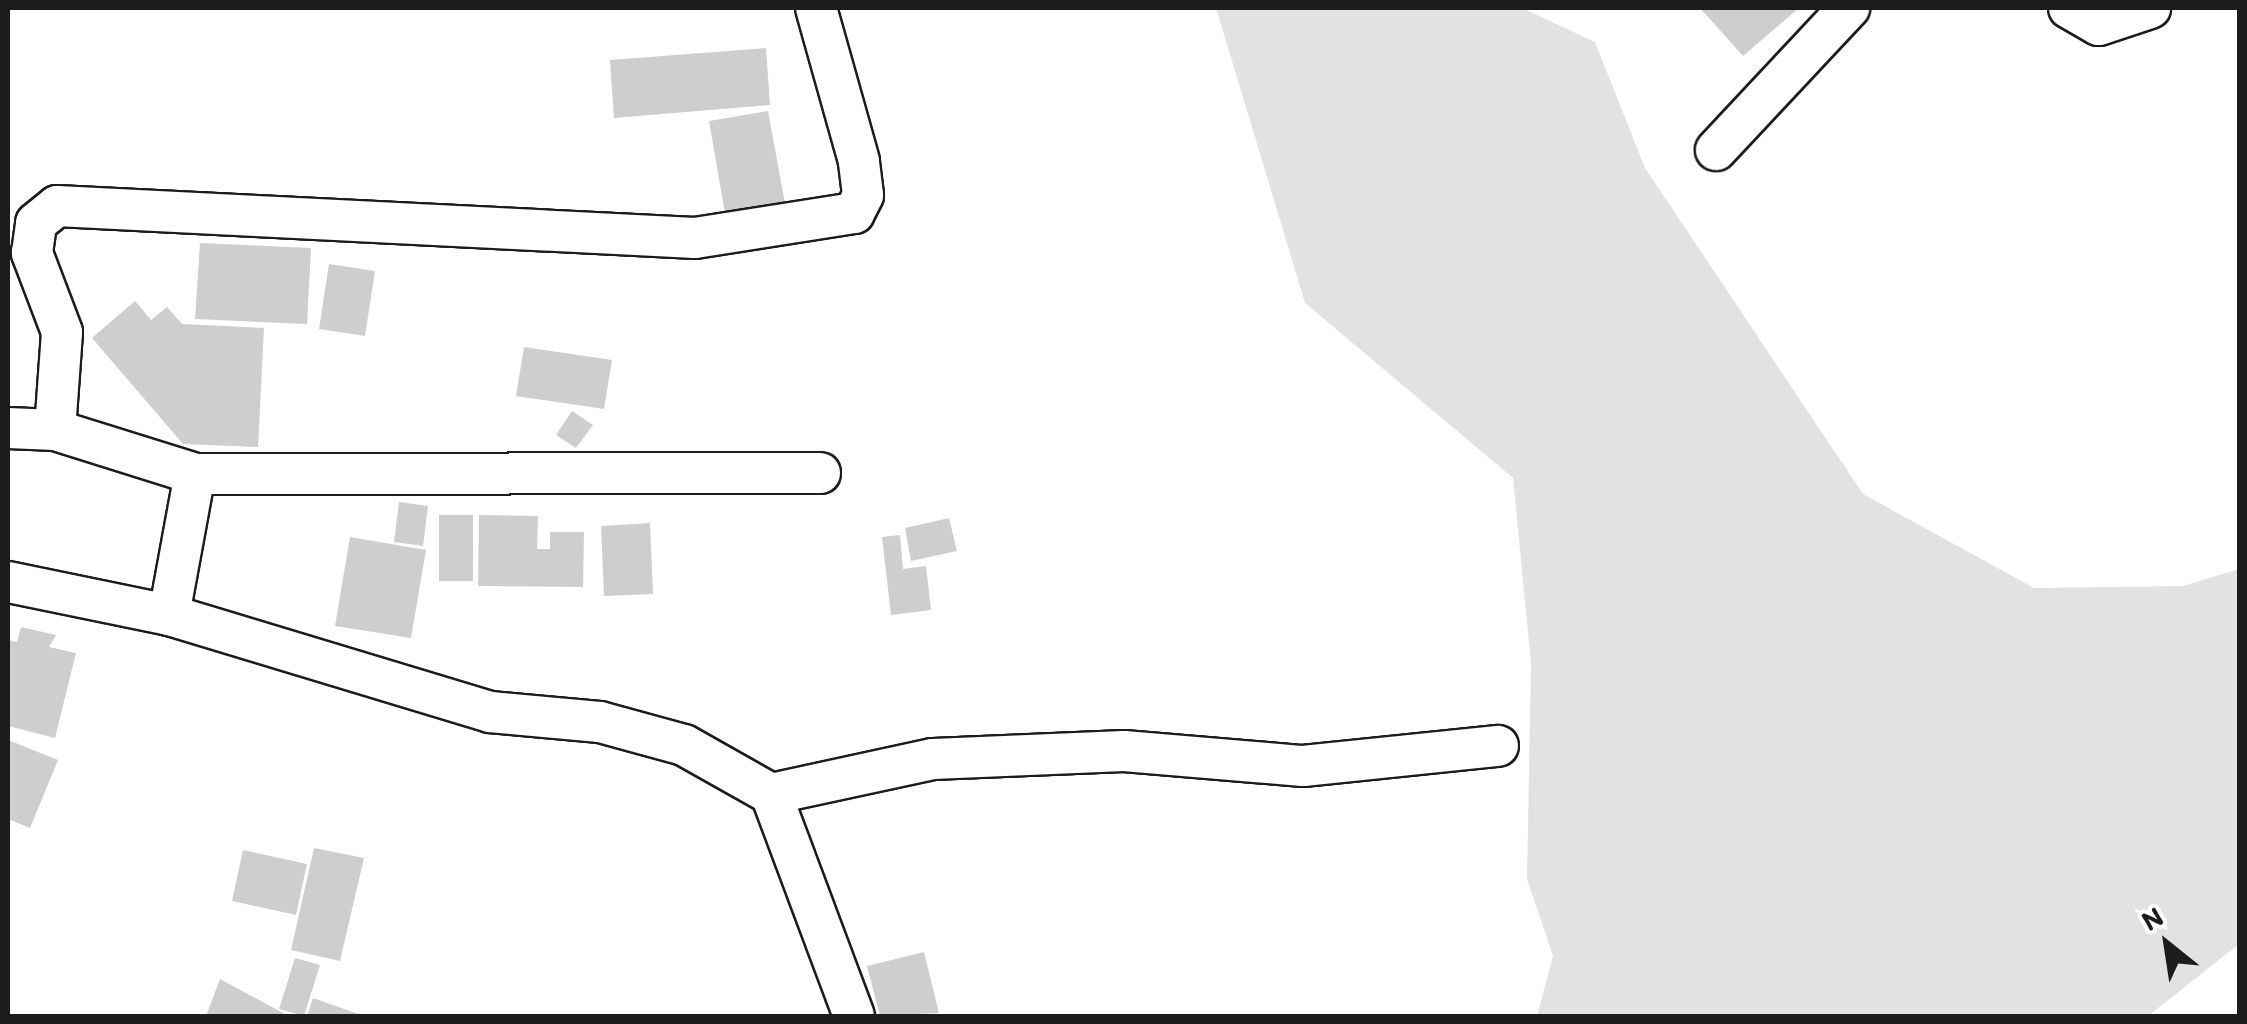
<!DOCTYPE html>
<style>
body{margin:0}
#map{position:relative;width:2247px;height:1024px;overflow:hidden;background:#fff;font-family:Itim,sans-serif}
div>[style]{position:absolute}
.green>*{inset:0;background:#e2e2e2}
.building>*{inset:0;background:#cecece}
.roads{filter:drop-shadow(2px 0 #1c1c1c) drop-shadow(-2px 0 #1c1c1c) drop-shadow(0 2px #1c1c1c) drop-shadow(0 -2px #1c1c1c)}
.minor>*{height:40px;margin:-20px;padding:0 20px;transform-origin:20px;border-radius:20px;background:#fff}
span{translate:-50% -50%;white-space:nowrap;text-align:center;line-height:1.15;-webkit-text-stroke:8px #fff;paint-order:stroke}
.frame{position:absolute;inset:0;border:10px solid #1c1c1c;pointer-events:none}
.north{position:absolute;left:2117px;top:894px;width:100px;height:100px;-webkit-text-stroke:8px #fff;paint-order:stroke;rotate:330deg;font-size:28px;font-weight:700;line-height:40px;text-align:center;color:#1c1c1c}
.north::after{content:'';display:block;margin:auto;width:35px;height:45px;background:#1c1c1c;clip-path:polygon(50% 0,100% 100%,50% 72%,0 100%)}
</style>
<div id="map">
<div class="green">
<i style="clip-path:polygon(1216px 8px,1522px 8px,1595px 42px,1645px 168px,1863px 494px,2034px 588px,2183px 586px,2239px 569px,2239px 944px,2148px 1016px,1537px 1016px,1553px 956px,1527px 879px,1531px 664px,1513px 478px,1305px 303px)"></i>
</div>
<div class="building">
<i style="clip-path:polygon(1700px 8px,1799px 8px,1743px 56px)"></i>
<i style="clip-path:polygon(766px 48px,770px 105px,614px 118px,610px 60px)"></i>
<i style="clip-path:polygon(768px 111px,786px 209px,726px 219px,709px 121px)"></i>
<i style="clip-path:polygon(200px 243px,311px 248px,307px 324px,195px 319px)"></i>
<i style="clip-path:polygon(329px 264px,375px 271px,365px 336px,319px 329px)"></i>
<i style="clip-path:polygon(135px 301px,151px 320px,167px 307px,182px 324px,264px 328px,258px 447px,183px 444px,92px 338px)"></i>
<i style="clip-path:polygon(524px 347px,612px 360px,604px 409px,516px 396px)"></i>
<i style="clip-path:polygon(572px 411px,593px 425px,576px 448px,556px 435px)"></i>
<i style="clip-path:polygon(399px 502px,428px 506px,423px 546px,394px 542px)"></i>
<i style="clip-path:polygon(439px 515px,473px 515px,473px 581px,439px 581px)"></i>
<i style="clip-path:polygon(479px 515px,538px 516px,537px 549px,550px 549px,550px 532px,584px 532px,583px 587px,478px 586px)"></i>
<i style="clip-path:polygon(949px 518px,957px 551px,911px 561px,905px 528px)"></i>
<i style="clip-path:polygon(650px 523px,653px 594px,604px 596px,601px 526px)"></i>
<i style="clip-path:polygon(900px 535px,903px 569px,926px 566px,931px 610px,891px 615px,882px 537px)"></i>
<i style="clip-path:polygon(350px 537px,426px 550px,411px 638px,335px 626px)"></i>
<i style="clip-path:polygon(21px 627px,56px 635px,49px 647px,76px 653px,55px 738px,8px 726px,8px 640px,17px 642px)"></i>
<i style="clip-path:polygon(8px 740px,58px 760px,30px 828px,8px 819px)"></i>
<i style="clip-path:polygon(314px 848px,364px 858px,340px 961px,291px 950px)"></i>
<i style="clip-path:polygon(243px 850px,307px 864px,296px 915px,232px 901px)"></i>
<i style="clip-path:polygon(924px 952px,939px 1013px,880px 1016px,867px 966px)"></i>
<i style="clip-path:polygon(295px 958px,320px 965px,304px 1016px,279px 1009px)"></i>
<i style="clip-path:polygon(220px 979px,285px 1014px,285px 1016px,206px 1016px)"></i>
<i style="clip-path:polygon(313px 998px,364px 1016px,307px 1016px)"></i>
</div>
<div class="roads">
<div class="minor">
<i style="left:2069px;top:8px;width:34px;rotate:30deg"></i>
<i style="left:2099px;top:25px;width:54px;rotate:-18.4deg"></i>
<i style="left:1716px;top:150px;width:195px;rotate:-46.9deg"></i>
<i style="left:8px;top:428px;width:47px;rotate:2.4deg"></i>
<i style="left:55px;top:430px;width:147px;rotate:17.4deg"></i>
<i style="left:195px;top:474px;width:625px;rotate:-0.09deg"></i>
<i style="left:55px;top:430px;width:98px;rotate:-85.9deg"></i>
<i style="left:62px;top:332px;width:85px;rotate:-110.8deg"></i>
<i style="left:32px;top:253px;width:30px;rotate:-82deg"></i>
<i style="left:36px;top:223px;width:27px;rotate:-39deg"></i>
<i style="left:57px;top:206px;width:639px;rotate:2.87deg"></i>
<i style="left:695px;top:238px;width:161px;rotate:-8.9deg"></i>
<i style="left:854px;top:213px;width:20px;rotate:-63deg"></i>
<i style="left:863px;top:195px;width:34px;rotate:-97deg"></i>
<i style="left:859px;top:161px;width:159px;rotate:-105.7deg"></i>
<i style="left:8px;top:582px;width:164px;rotate:11.6deg"></i>
<i style="left:169px;top:615px;width:335px;rotate:16.8deg"></i>
<i style="left:490px;top:712px;width:110px;rotate:5.2deg"></i>
<i style="left:600px;top:722px;width:87px;rotate:15.3deg"></i>
<i style="left:684px;top:745px;width:100px;rotate:29.4deg"></i>
<i style="left:771px;top:794px;width:237px;rotate:69.5deg"></i>
<i style="left:169px;top:615px;width:143px;rotate:-79.6deg"></i>
<i style="left:771px;top:794px;width:166px;rotate:-12.2deg"></i>
<i style="left:933px;top:759px;width:191px;rotate:-2.4deg"></i>
<i style="left:1124px;top:751px;width:180px;rotate:4.8deg"></i>
<i style="left:1303px;top:766px;width:196px;rotate:-5.9deg"></i>
</div>
</div>
<div class="frame"></div>
<div class="north">N</div>
</div>
